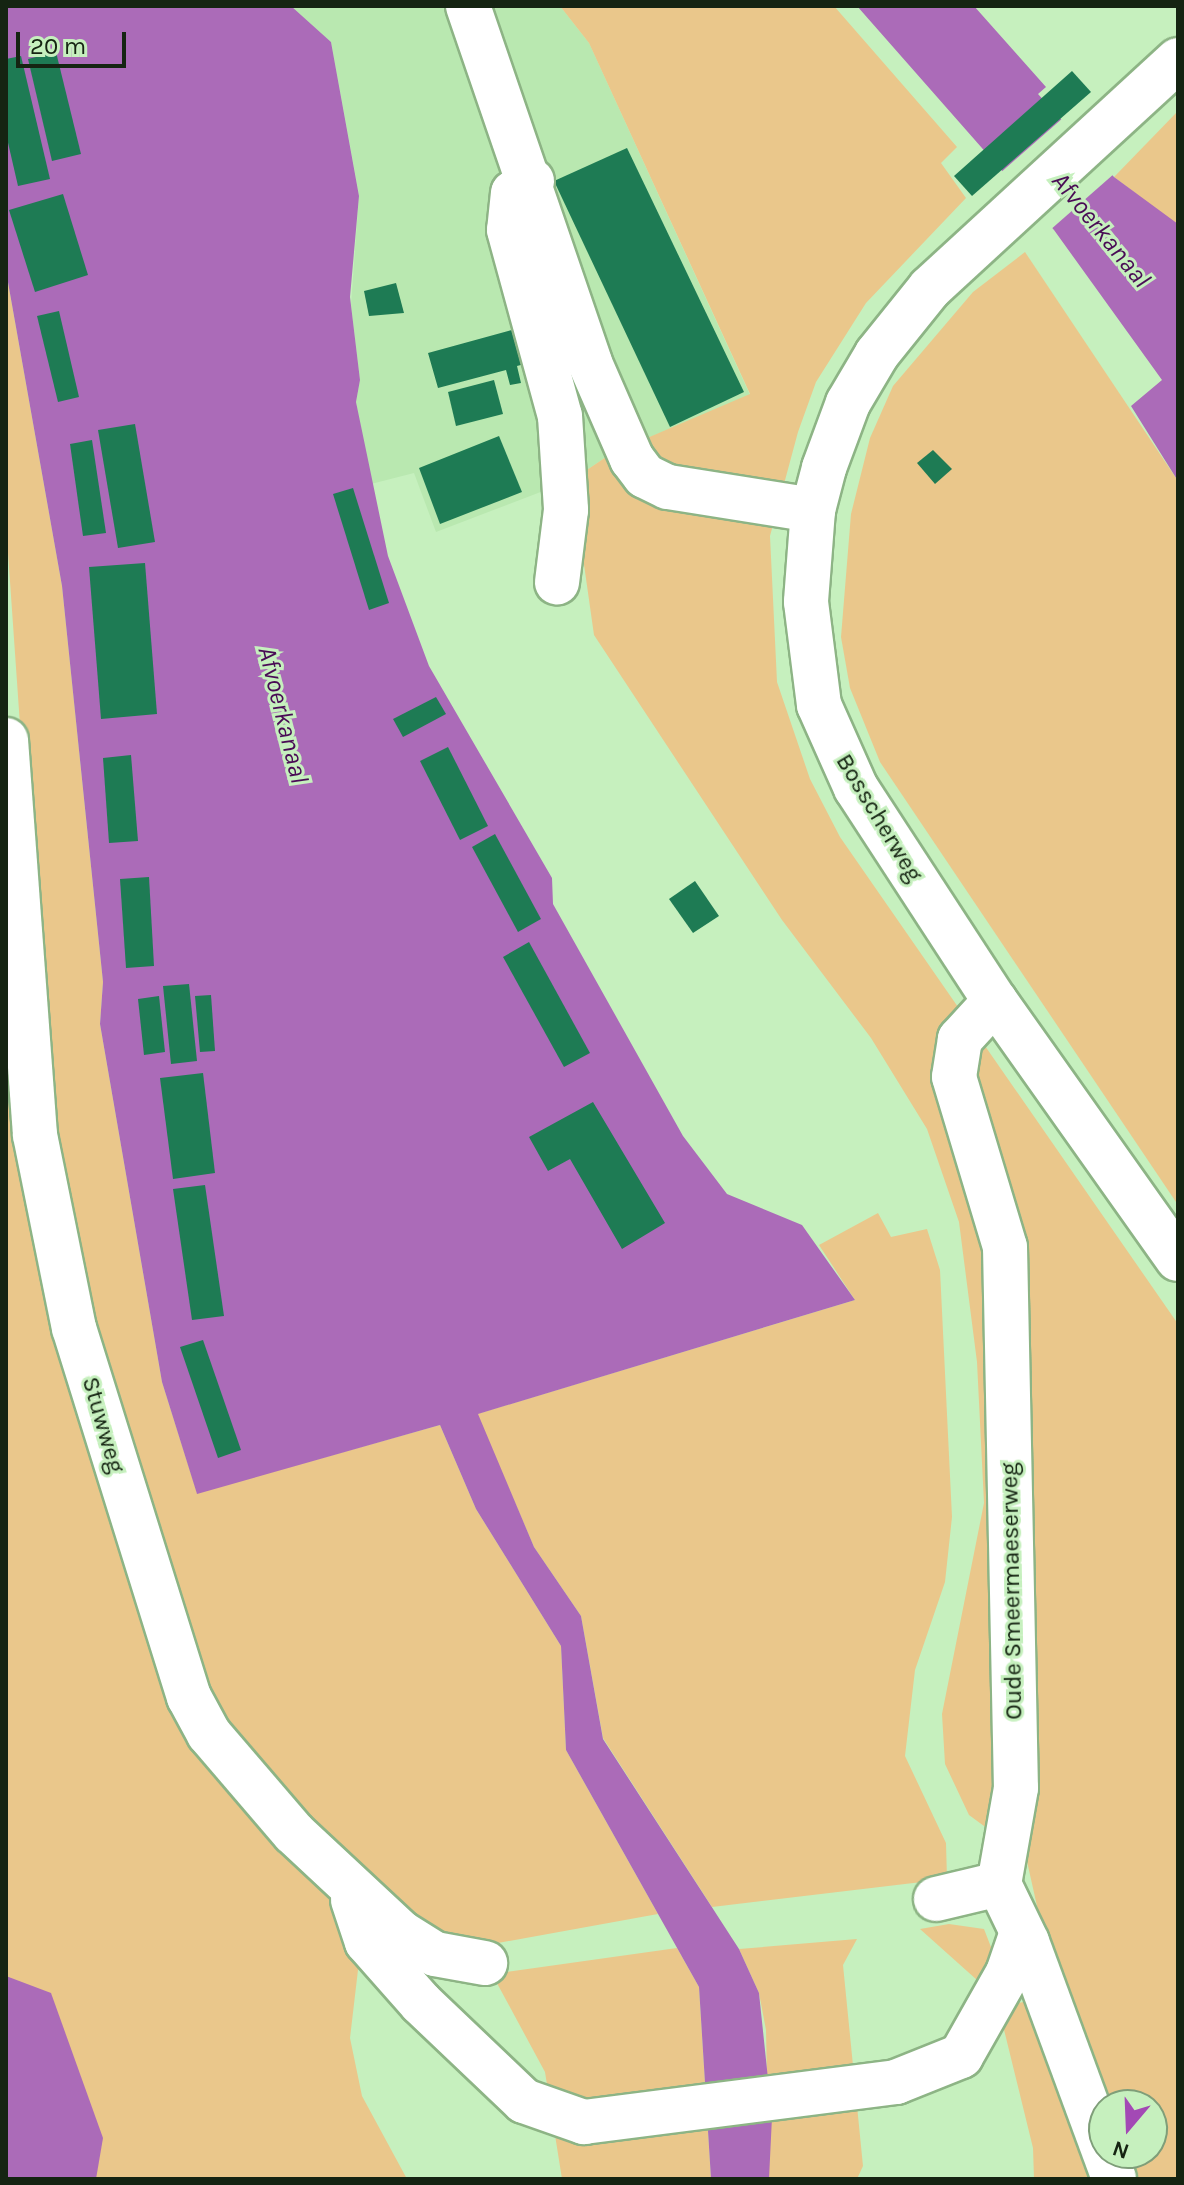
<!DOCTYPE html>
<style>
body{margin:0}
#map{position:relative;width:1184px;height:2185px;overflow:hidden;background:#c6f0be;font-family:Karla,sans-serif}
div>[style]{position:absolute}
.built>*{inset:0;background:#b9e8b0}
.green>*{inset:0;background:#eac78b}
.water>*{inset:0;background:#ab6bb8}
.pier>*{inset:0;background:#c6f0be}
.building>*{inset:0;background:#1e7b54}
.roads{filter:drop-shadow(2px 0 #8db485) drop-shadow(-2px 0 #8db485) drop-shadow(0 2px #8db485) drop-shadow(0 -2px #8db485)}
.minor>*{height:44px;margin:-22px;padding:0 22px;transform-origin:22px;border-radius:22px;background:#fff}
span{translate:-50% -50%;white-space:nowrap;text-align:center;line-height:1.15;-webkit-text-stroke:6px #c6f0be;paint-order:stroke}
.street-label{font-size:24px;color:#152412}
.water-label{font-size:26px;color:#490b55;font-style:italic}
.frame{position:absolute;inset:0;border:8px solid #152412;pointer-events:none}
.north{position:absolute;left:1088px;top:2089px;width:80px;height:80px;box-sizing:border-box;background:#c6f0be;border:2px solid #7f9e79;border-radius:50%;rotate:199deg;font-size:22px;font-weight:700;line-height:32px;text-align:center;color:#152412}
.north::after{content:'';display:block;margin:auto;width:28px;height:36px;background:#a349b5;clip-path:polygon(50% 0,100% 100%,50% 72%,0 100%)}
.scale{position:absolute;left:16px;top:32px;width:110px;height:36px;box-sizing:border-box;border:4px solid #152412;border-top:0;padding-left:10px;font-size:24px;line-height:28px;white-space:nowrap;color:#152412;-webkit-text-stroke:6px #c6f0be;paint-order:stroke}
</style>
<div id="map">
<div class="built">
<i style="clip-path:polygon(291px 6px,560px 6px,589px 43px,750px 395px,612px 453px,572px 480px,436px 532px,414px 473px,371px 484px,356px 402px,360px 380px,351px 305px,359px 195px,331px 42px)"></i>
</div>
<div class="green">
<i style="clip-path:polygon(evenodd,560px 6px,834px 6px,957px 147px,941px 163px,966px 198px,866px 303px,816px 382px,798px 432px,770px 536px,777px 682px,810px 779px,840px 837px,1178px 1324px,1178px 2179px,1034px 2179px,1033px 2148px,996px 1997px,920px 1929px,949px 1924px,984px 1929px,1013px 2004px,1057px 1995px,1026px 1857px,969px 1815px,945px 1764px,942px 1714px,984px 1503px,977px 1362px,959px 1222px,927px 1129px,871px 1038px,782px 920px,594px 635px,572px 480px,612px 453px,750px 394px,589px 43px,560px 6px,1104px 2105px,1152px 2105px,1152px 2153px,1104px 2153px,1104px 2105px)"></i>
<i style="clip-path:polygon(1178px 111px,1178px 224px,1177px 225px,1114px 177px)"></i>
<i style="clip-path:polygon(1025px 252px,1178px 481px,1178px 1205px,880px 762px,850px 688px,841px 637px,851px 514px,870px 438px,893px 386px,973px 292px)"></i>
<i style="clip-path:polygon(6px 271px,62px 586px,103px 982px,100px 1024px,162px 1382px,197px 1493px,440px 1425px,476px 1509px,561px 1646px,566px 1750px,658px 1914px,487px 1945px,450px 1944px,387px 1900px,219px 1730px,172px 1632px,49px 1141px,6px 524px)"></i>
<i style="clip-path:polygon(6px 963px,154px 1634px,333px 1882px,362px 1936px,350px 2038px,362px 2096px,407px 2179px,6px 2179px)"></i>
<i style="clip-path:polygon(878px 1213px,891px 1237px,927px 1229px,940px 1270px,952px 1517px,945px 1582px,915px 1670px,905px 1756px,946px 1843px,947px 1879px,712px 1907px,603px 1738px,581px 1616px,534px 1547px,477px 1414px,855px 1300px,819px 1245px)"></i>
<i style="clip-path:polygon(857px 1939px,843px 1965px,863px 2166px,857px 2179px,769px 2179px,766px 2030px,759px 1993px,739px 1949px)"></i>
<i style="clip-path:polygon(677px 1948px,699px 1987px,711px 2179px,562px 2179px,545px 2072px,492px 1974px)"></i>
</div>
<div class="water">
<i style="clip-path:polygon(6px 6px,291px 6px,331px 42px,359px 196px,350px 297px,360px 380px,356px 402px,388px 556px,429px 666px,552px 878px,553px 904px,683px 1136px,727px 1194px,802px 1225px,855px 1300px,478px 1414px,534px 1547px,581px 1616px,603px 1739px,739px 1949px,759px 1993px,772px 2117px,769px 2179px,711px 2179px,699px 1987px,566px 1750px,561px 1646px,476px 1509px,440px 1425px,197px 1494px,162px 1382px,100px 1024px,103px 982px,62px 586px,6px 271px)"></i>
<i style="clip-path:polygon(857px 6px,974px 6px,1046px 87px,1038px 94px,1114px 177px,1178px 224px,1178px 481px,1131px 406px,1162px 380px,1054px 230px)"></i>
<i style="clip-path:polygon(6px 1976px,51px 1993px,103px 2138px,96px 2179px,6px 2179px)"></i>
</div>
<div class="pier">
<i style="clip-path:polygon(1064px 117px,1115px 173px,1049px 231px,999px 174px)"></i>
</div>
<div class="building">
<i style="clip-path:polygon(56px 52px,81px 154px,52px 161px,28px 59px)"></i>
<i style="clip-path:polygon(21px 56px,50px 179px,18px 186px,6px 134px,6px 59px)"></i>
<i style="clip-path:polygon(1072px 71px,1091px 92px,972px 196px,954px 176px)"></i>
<i style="clip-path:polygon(627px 148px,744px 392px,670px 427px,554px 181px)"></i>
<i style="clip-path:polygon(63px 194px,88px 275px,35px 292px,9px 210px)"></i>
<i style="clip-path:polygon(396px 283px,404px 313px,369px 316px,364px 291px)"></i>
<i style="clip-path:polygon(59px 311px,79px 397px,58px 402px,37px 316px)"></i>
<i style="clip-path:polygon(523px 327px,532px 362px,517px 366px,521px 383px,510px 385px,506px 370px,438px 388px,428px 353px)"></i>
<i style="clip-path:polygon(494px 380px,503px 414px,456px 426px,448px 392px)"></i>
<i style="clip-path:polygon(135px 424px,155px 542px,118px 548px,98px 430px)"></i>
<i style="clip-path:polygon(499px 436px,522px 492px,440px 524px,419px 468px)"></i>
<i style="clip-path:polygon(92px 440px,106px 533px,83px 536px,70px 444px)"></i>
<i style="clip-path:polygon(933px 450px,952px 469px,935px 484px,917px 463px)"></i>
<i style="clip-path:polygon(353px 488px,389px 603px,369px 610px,333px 494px)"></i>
<i style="clip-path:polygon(145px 563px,157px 714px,101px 719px,89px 567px)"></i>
<i style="clip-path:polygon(436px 697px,446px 714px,403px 737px,393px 719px)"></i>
<i style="clip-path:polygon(448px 747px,488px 826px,460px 840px,420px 761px)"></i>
<i style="clip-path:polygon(131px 755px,138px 841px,109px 843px,103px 758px)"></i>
<i style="clip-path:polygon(495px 834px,541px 919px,518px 932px,472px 847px)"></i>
<i style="clip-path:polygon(149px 877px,154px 966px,126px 968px,120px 879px)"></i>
<i style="clip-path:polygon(695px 881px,719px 916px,693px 933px,669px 899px)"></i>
<i style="clip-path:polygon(529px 942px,590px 1053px,564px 1067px,503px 957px)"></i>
<i style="clip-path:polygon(189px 984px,197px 1061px,171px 1064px,163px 986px)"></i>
<i style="clip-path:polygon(211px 995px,215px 1051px,200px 1052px,195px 996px)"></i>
<i style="clip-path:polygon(159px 996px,165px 1052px,144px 1055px,138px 999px)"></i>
<i style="clip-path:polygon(203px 1073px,215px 1173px,173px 1179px,160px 1078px)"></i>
<i style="clip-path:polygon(593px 1102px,665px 1223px,622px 1249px,570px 1159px,548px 1171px,529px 1137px)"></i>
<i style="clip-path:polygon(205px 1185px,224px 1316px,192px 1320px,173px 1189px)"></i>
<i style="clip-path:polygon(203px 1340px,241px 1450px,218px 1458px,180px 1347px)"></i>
</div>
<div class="roads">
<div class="minor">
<i style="left:468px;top:6px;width:377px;rotate:71.1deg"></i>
<i style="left:590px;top:363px;width:105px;rotate:66.4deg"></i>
<i style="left:632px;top:459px;width:21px;rotate:53deg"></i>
<i style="left:645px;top:476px;width:25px;rotate:26deg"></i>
<i style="left:668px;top:487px;width:147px;rotate:9deg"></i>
<i style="left:1178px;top:60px;width:337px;rotate:137.4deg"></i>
<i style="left:930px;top:288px;width:85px;rotate:128.8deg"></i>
<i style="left:877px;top:354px;width:57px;rotate:120.6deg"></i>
<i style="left:848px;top:403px;width:69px;rotate:110.3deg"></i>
<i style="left:824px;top:468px;width:43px;rotate:104.7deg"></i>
<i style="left:813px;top:510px;width:92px;rotate:94.4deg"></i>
<i style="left:806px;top:602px;width:104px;rotate:82.8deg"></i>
<i style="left:819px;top:705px;width:91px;rotate:66deg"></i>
<i style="left:856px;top:788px;width:254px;rotate:56.9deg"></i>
<i style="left:995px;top:1001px;width:316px;rotate:54.7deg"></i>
<i style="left:532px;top:181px;width:22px;rotate:148deg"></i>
<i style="left:513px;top:193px;width:37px;rotate:96deg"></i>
<i style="left:509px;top:230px;width:193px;rotate:74.7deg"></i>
<i style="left:560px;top:416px;width:94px;rotate:86.3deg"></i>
<i style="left:566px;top:510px;width:73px;rotate:97.1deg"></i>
<i style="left:6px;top:740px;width:396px;rotate:85.8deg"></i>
<i style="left:35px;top:1135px;width:197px;rotate:78.6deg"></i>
<i style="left:74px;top:1328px;width:387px;rotate:72.7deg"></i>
<i style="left:189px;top:1697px;width:42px;rotate:61.6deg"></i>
<i style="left:209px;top:1734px;width:130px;rotate:49.4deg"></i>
<i style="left:294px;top:1833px;width:145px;rotate:43deg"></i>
<i style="left:400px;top:1932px;width:41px;rotate:32.2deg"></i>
<i style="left:435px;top:1954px;width:51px;rotate:10.2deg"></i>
<i style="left:995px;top:1001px;width:52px;rotate:132.6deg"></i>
<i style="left:960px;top:1039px;width:38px;rotate:99deg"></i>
<i style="left:954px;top:1077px;width:177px;rotate:73.3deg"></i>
<i style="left:1005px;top:1247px;width:541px;rotate:88.84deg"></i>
<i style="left:1016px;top:1788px;width:97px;rotate:100deg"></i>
<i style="left:999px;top:1884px;width:64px;rotate:64.2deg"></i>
<i style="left:1027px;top:1942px;width:252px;rotate:69.8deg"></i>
<i style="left:936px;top:1899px;width:65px;rotate:-13.4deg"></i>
<i style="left:353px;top:1900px;width:44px;rotate:71.6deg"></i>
<i style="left:367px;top:1942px;width:81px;rotate:48.5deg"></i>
<i style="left:421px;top:2003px;width:142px;rotate:43.6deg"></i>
<i style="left:524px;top:2101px;width:64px;rotate:19.3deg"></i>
<i style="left:584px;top:2122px;width:315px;rotate:-7.3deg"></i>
<i style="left:896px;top:2082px;width:70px;rotate:-21.8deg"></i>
<i style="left:961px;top:2056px;width:95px;rotate:-60.5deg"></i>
<i style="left:1008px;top:1973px;width:43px;rotate:-71.1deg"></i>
</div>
</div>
<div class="street-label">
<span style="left:879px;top:818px;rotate:59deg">Bosscherweg</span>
<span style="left:103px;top:1425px;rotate:74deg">Stuwweg</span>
<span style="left:1012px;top:1591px;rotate:-91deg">Oude Smeermaeserweg</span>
</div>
<div class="water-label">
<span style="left:1101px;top:230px;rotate:51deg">Afvoerkanaal</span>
<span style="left:283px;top:715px;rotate:76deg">Afvoerkanaal</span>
</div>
<div class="frame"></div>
<div class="north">N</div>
<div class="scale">20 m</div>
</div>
